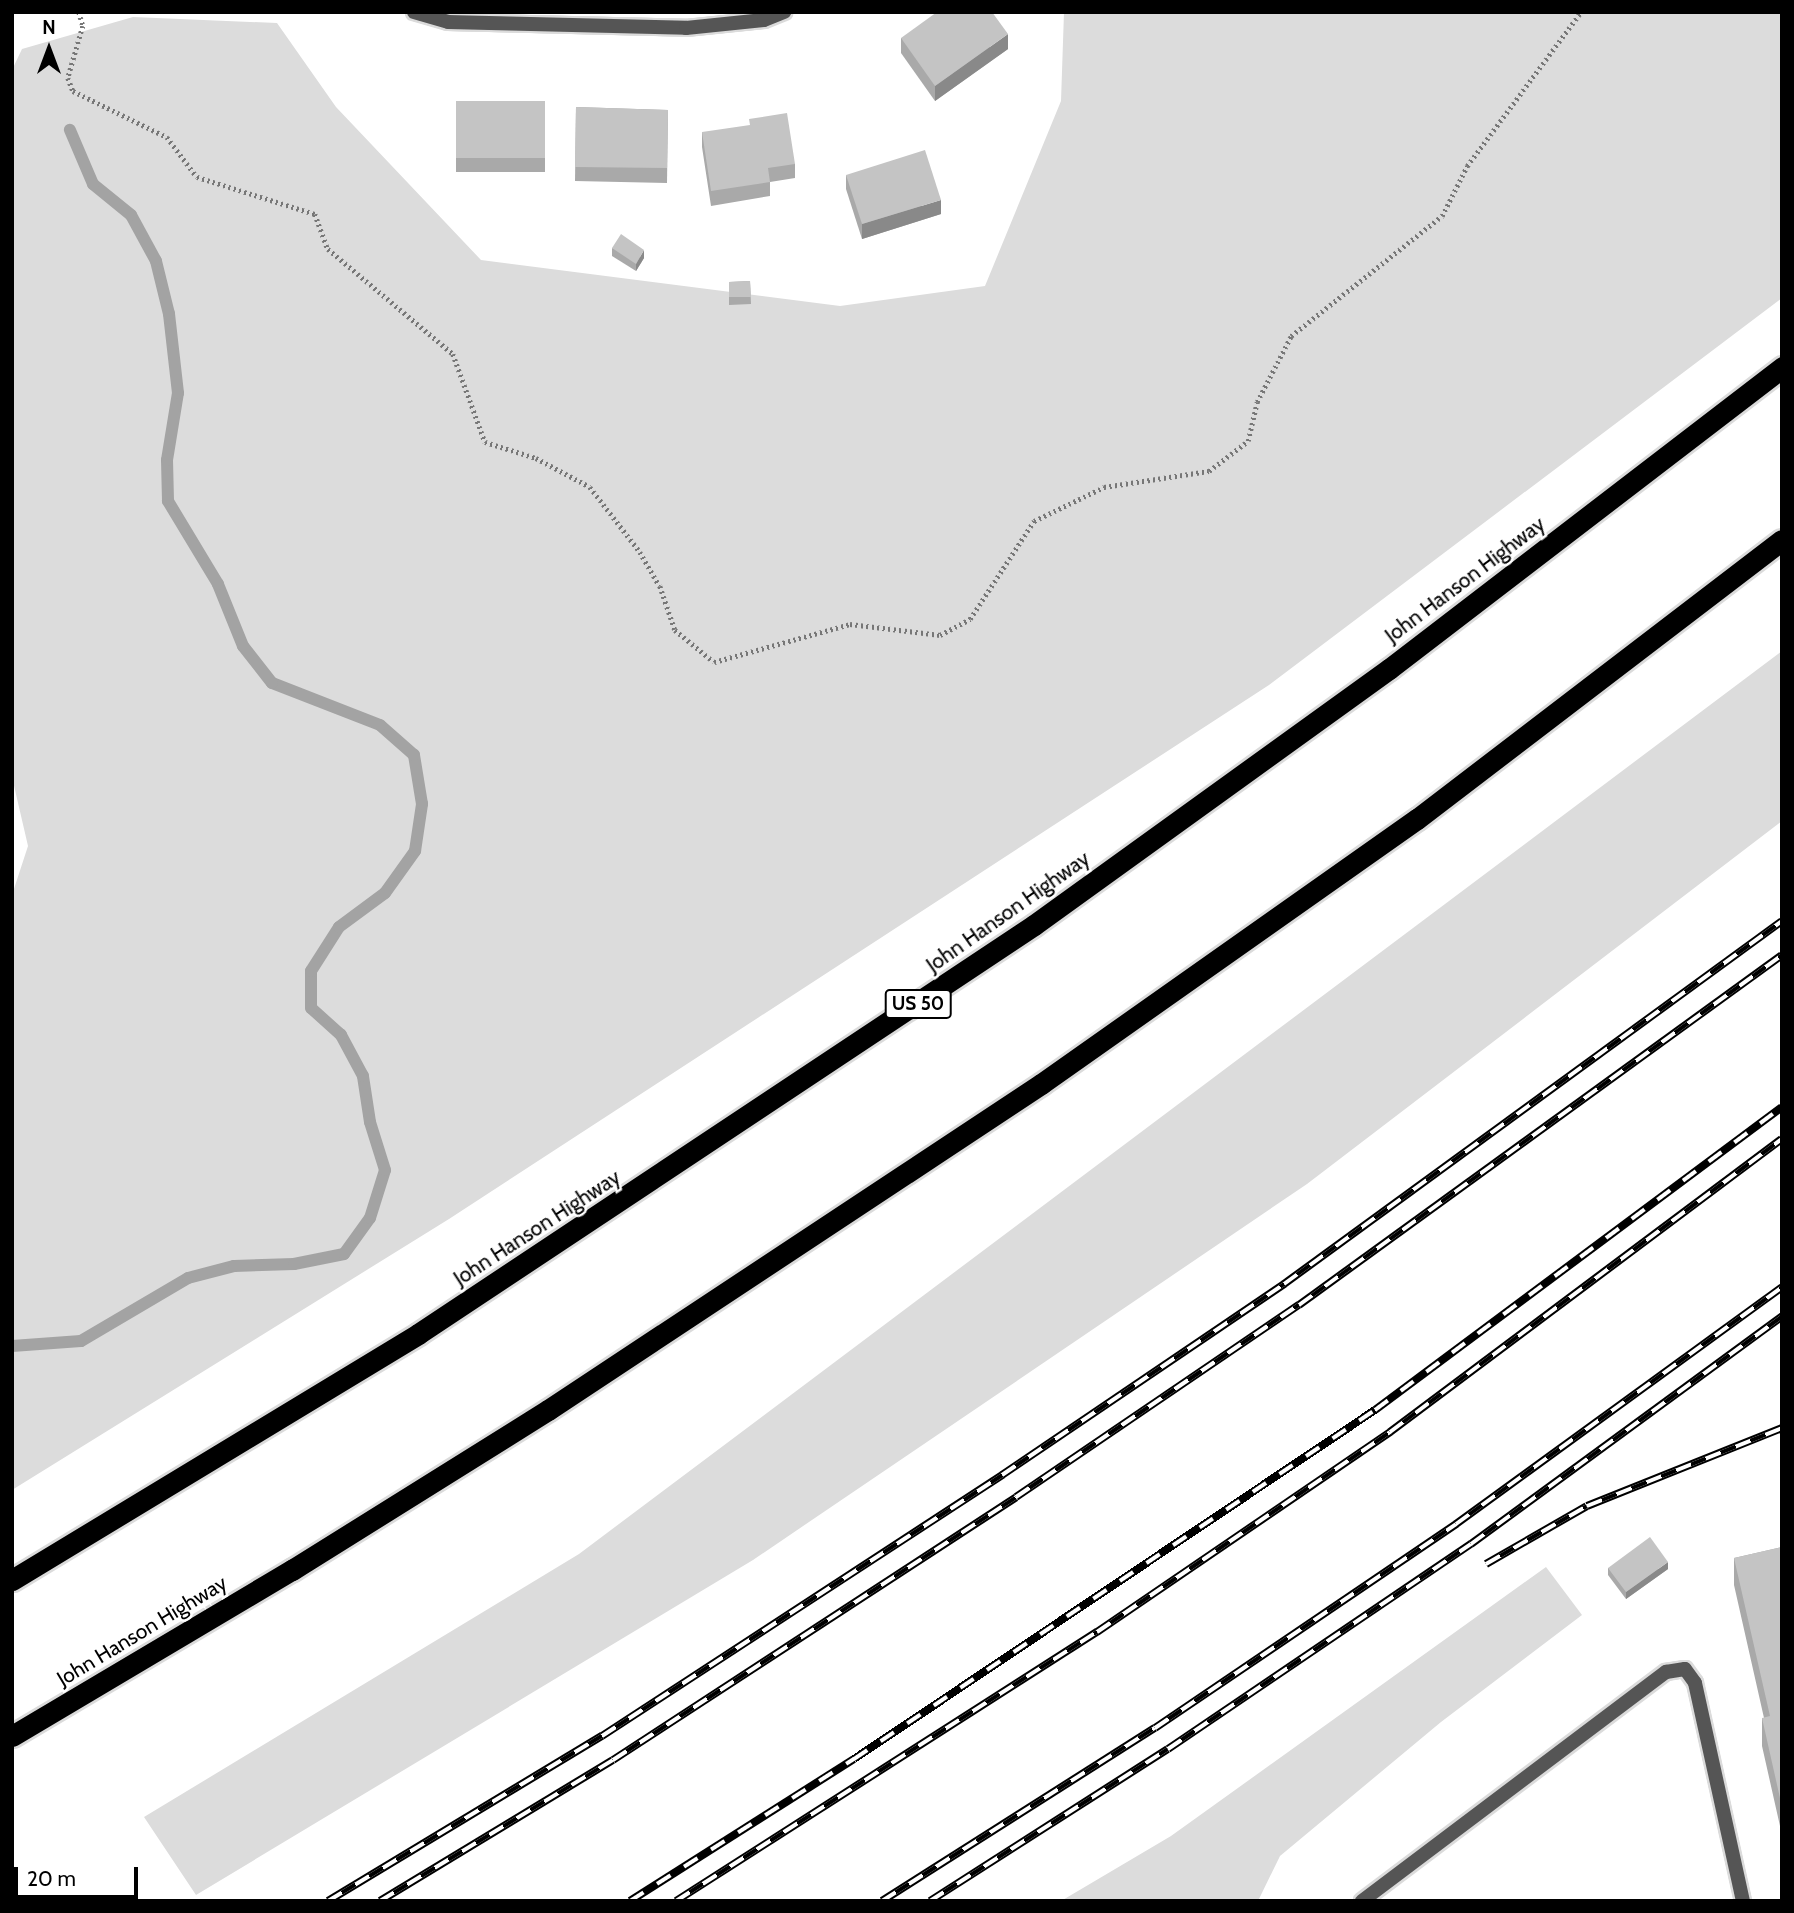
<!DOCTYPE html>
<style>
body{margin:0}
#map{position:relative;width:1794px;height:1913px;overflow:hidden;background:#fff;font-family:Cabin,sans-serif}
div>[style]{position:absolute}
.green>*{inset:0;background:#dcdcdc}
.stream>*{height:12px;margin:-6px;padding:0 6px;transform-origin:6px;border-radius:6px;background:#a3a3a3}
.path>*{height:4.5px;margin-top:-2.25px;transform-origin:0;background:repeating-linear-gradient(90deg,#777 0 2px,transparent 0 5.5px)}
.roads{filter:drop-shadow(2px 0 #dbdbdb) drop-shadow(-2px 0 #dbdbdb) drop-shadow(0 2px #dbdbdb) drop-shadow(0 -2px #dbdbdb)}
.lane>*{height:14px;margin:-7px;padding:0 7px;transform-origin:7px;border-radius:7px;background:#555}
.street>*{height:14px;margin:-7px;padding:0 7px;transform-origin:7px;border-radius:7px;background:#555}
.highway>*{height:21px;margin:-10.5px;padding:0 10.5px;transform-origin:10.5px;border-radius:10.5px;background:#000}
.rail>*{height:8px;margin-top:-4px;transform-origin:0;background:repeating-linear-gradient(90deg,#fff 0 16px,#000 0 32px);box-sizing:border-box;border-block:2px solid #000}
.wall>*{inset:0;background:#a9a9a9}
.shaded-wall>*{inset:0;background:#898989}
.building>*{inset:0;background:#c4c4c4}
span{translate:-50% -50%;white-space:nowrap;text-align:center;line-height:1.15;-webkit-text-stroke:5px #fff;paint-order:stroke}
.shield-label span{padding:2px 5px;background:#fff;border:2px solid;border-radius:5px;-webkit-text-stroke-width:0}
.shield-label{font-size:19px;color:#000;font-weight:700}
.street-label{font-size:21px;color:#000}
.frame{position:absolute;inset:0;border:14px solid #000;pointer-events:none}
.north{position:absolute;left:14px;top:14px;width:70px;height:70px;-webkit-text-stroke:5px #fff;paint-order:stroke;rotate:0deg;font-size:19px;font-weight:700;line-height:28px;text-align:center;color:#000}
.north::after{content:'';display:block;margin:auto;width:24px;height:32px;background:#000;clip-path:polygon(50% 0,100% 100%,50% 72%,0 100%)}
.scale{position:absolute;left:14px;top:1867px;width:124px;height:32px;box-sizing:border-box;border:4px solid #000;border-top:0;padding-left:9px;font-size:21px;line-height:24px;white-space:nowrap;color:#000;-webkit-text-stroke:5px #fff;paint-order:stroke}
</style>
<div id="map">
<div class="green">
<i style="clip-path:polygon(1064px 12px,1782px 12px,1782px 298px,1269px 685px,449px 1219px,12px 1490px,12px 895px,28px 846px,12px 777px,12px 70px,22px 49px,133px 17px,277px 23px,336px 107px,481px 260px,840px 306px,985px 286px,1061px 101px)"></i>
<i style="clip-path:polygon(1782px 651px,1782px 821px,1307px 1184px,753px 1560px,196px 1895px,144px 1817px,579px 1554px)"></i>
<i style="clip-path:polygon(1546px 1567px,1582px 1615px,1441px 1722px,1280px 1856px,1258px 1901px,1061px 1901px,1171px 1836px)"></i>
</div>
<div class="stream">
<i style="left:12px;top:1346px;width:69px;rotate:-4.1deg"></i>
<i style="left:81px;top:1341px;width:124px;rotate:-30.5deg"></i>
<i style="left:188px;top:1278px;width:48px;rotate:-14.6deg"></i>
<i style="left:234px;top:1266px;width:60px;rotate:-1.9deg"></i>
<i style="left:294px;top:1264px;width:51px;rotate:-11.3deg"></i>
<i style="left:344px;top:1254px;width:44px;rotate:-54.2deg"></i>
<i style="left:370px;top:1218px;width:50px;rotate:-72.6deg"></i>
<i style="left:385px;top:1170px;width:50px;rotate:-107.4deg"></i>
<i style="left:370px;top:1122px;width:47px;rotate:-98.7deg"></i>
<i style="left:363px;top:1076px;width:47px;rotate:-118.2deg"></i>
<i style="left:341px;top:1035px;width:40px;rotate:-138deg"></i>
<i style="left:311px;top:1008px;width:37px;rotate:-90deg"></i>
<i style="left:311px;top:971px;width:52px;rotate:-57.5deg"></i>
<i style="left:339px;top:927px;width:57px;rotate:-36.5deg"></i>
<i style="left:385px;top:893px;width:52px;rotate:-54.5deg"></i>
<i style="left:415px;top:851px;width:48px;rotate:-81.5deg"></i>
<i style="left:422px;top:804px;width:50px;rotate:-99.3deg"></i>
<i style="left:414px;top:755px;width:45px;rotate:-138.6deg"></i>
<i style="left:380px;top:725px;width:116px;rotate:-158.7deg"></i>
<i style="left:272px;top:683px;width:47px;rotate:-128.1deg"></i>
<i style="left:243px;top:646px;width:67px;rotate:-112deg"></i>
<i style="left:218px;top:584px;width:97px;rotate:-121.1deg"></i>
<i style="left:168px;top:501px;width:41px;rotate:-91.4deg"></i>
<i style="left:167px;top:460px;width:68px;rotate:-80.7deg"></i>
<i style="left:178px;top:393px;width:80px;rotate:-96.5deg"></i>
<i style="left:169px;top:314px;width:55px;rotate:-103.8deg"></i>
<i style="left:156px;top:261px;width:52px;rotate:-118.5deg"></i>
<i style="left:131px;top:215px;width:49px;rotate:-140.8deg"></i>
<i style="left:93px;top:184px;width:59px;rotate:-113.1deg"></i>
</div>
<div class="path">
<i style="left:79px;top:12px;width:15px;rotate:74deg"></i>
<i style="left:83px;top:26px;width:54px;rotate:106.1deg"></i>
<i style="left:68px;top:78px;width:14px;rotate:69deg"></i>
<i style="left:73px;top:91px;width:105px;rotate:26.1deg"></i>
<i style="left:167px;top:137px;width:50px;rotate:53.1deg"></i>
<i style="left:197px;top:177px;width:124px;rotate:17.4deg"></i>
<i style="left:315px;top:214px;width:37px;rotate:70deg"></i>
<i style="left:328px;top:249px;width:163px;rotate:40deg"></i>
<i style="left:453px;top:354px;width:94px;rotate:70deg"></i>
<i style="left:485px;top:442px;width:53px;rotate:17.4deg"></i>
<i style="left:536px;top:458px;width:61px;rotate:28.2deg"></i>
<i style="left:590px;top:487px;width:82px;rotate:52.4deg"></i>
<i style="left:640px;top:552px;width:39px;rotate:60deg"></i>
<i style="left:660px;top:586px;width:46px;rotate:71.2deg"></i>
<i style="left:675px;top:630px;width:50px;rotate:39.4deg"></i>
<i style="left:714px;top:662px;width:141px;rotate:-15.6deg"></i>
<i style="left:850px;top:624px;width:91px;rotate:7deg"></i>
<i style="left:940px;top:635px;width:34px;rotate:-28deg"></i>
<i style="left:970px;top:619px;width:117px;rotate:-56.9deg"></i>
<i style="left:1034px;top:521px;width:78px;rotate:-25.9deg"></i>
<i style="left:1104px;top:487px;width:106px;rotate:-8.7deg"></i>
<i style="left:1209px;top:471px;width:49px;rotate:-37.6deg"></i>
<i style="left:1248px;top:441px;width:40px;rotate:-77deg"></i>
<i style="left:1257px;top:402px;width:74px;rotate:-62.7deg"></i>
<i style="left:1291px;top:336px;width:193px;rotate:-38.5deg"></i>
<i style="left:1442px;top:216px;width:56px;rotate:-63.4deg"></i>
<i style="left:1467px;top:166px;width:192px;rotate:-53.5deg"></i>
</div>
<div class="roads">
<div class="lane">
<i style="left:1362px;top:1901px;width:381px;rotate:-37deg"></i>
<i style="left:1666px;top:1672px;width:19px;rotate:-9deg"></i>
<i style="left:1685px;top:1669px;width:17px;rotate:54deg"></i>
<i style="left:1695px;top:1683px;width:223px;rotate:77.6deg"></i>
</div>
<div class="street">
<i style="left:414px;top:12px;width:35px;rotate:16deg"></i>
<i style="left:448px;top:22px;width:238px;rotate:1.4deg"></i>
<i style="left:686px;top:28px;width:78px;rotate:-5.9deg"></i>
<i style="left:764px;top:20px;width:22px;rotate:-22deg"></i>
</div>
<div class="highway">
<i style="left:12px;top:1580px;width:475px;rotate:-31.2deg"></i>
<i style="left:418px;top:1334px;width:739px;rotate:-33.58deg"></i>
<i style="left:1034px;top:925px;width:438px;rotate:-35.8deg"></i>
<i style="left:1389px;top:669px;width:496px;rotate:-37.5deg"></i>
<i style="left:12px;top:1736px;width:326px;rotate:-30.7deg"></i>
<i style="left:292px;top:1570px;width:302px;rotate:-32deg"></i>
<i style="left:548px;top:1410px;width:591px;rotate:-33.47deg"></i>
<i style="left:1041px;top:1084px;width:460px;rotate:-35.2deg"></i>
<i style="left:1417px;top:819px;width:459px;rotate:-37.4deg"></i>
</div>
</div>
<div class="rail">
<i style="left:1486px;top:1564px;width:116px;rotate:-29.9deg"></i>
<i style="left:1587px;top:1506px;width:210px;rotate:-21.8deg"></i>
<i style="left:328px;top:1901px;width:320px;rotate:-31.1deg"></i>
<i style="left:602px;top:1736px;width:478px;rotate:-33.1deg"></i>
<i style="left:1002px;top:1475px;width:341px;rotate:-34.1deg"></i>
<i style="left:1284px;top:1284px;width:616px;rotate:-36.09deg"></i>
<i style="left:380px;top:1901px;width:272px;rotate:-31.2deg"></i>
<i style="left:613px;top:1760px;width:481px;rotate:-33.1deg"></i>
<i style="left:1016px;top:1497px;width:342px;rotate:-34.2deg"></i>
<i style="left:1299px;top:1305px;width:596px;rotate:-35.93deg"></i>
<i style="left:630px;top:1901px;width:265px;rotate:-32.4deg"></i>
<i style="left:854px;top:1759px;width:627px;rotate:-33.82deg"></i>
<i style="left:1375px;top:1410px;width:507px;rotate:-36.67deg"></i>
<i style="left:676px;top:1901px;width:500px;rotate:-32.6deg"></i>
<i style="left:1097px;top:1632px;width:355px;rotate:-34.3deg"></i>
<i style="left:1390px;top:1432px;width:489px;rotate:-36.8deg"></i>
<i style="left:882px;top:1901px;width:323px;rotate:-32.4deg"></i>
<i style="left:1155px;top:1728px;width:364px;rotate:-34.1deg"></i>
<i style="left:1456px;top:1524px;width:403px;rotate:-36deg"></i>
<i style="left:930px;top:1901px;width:282px;rotate:-32.6deg"></i>
<i style="left:1168px;top:1749px;width:366px;rotate:-34.1deg"></i>
<i style="left:1471px;top:1544px;width:386px;rotate:-36.2deg"></i>
</div>
<div class="wall">
<i style="clip-path:polygon(901px 38px,1008px 49px,935px 101px,901px 53px)"></i>
<i style="clip-path:polygon(456px 101px,545px 101px,545px 172px,456px 172px)"></i>
<i style="clip-path:polygon(576px 107px,668px 110px,667px 183px,575px 181px)"></i>
<i style="clip-path:polygon(702px 132px,795px 164px,795px 178px,770px 182px,770px 196px,711px 206px,702px 147px)"></i>
<i style="clip-path:polygon(846px 175px,941px 214px,862px 239px,846px 189px)"></i>
<i style="clip-path:polygon(612px 248px,644px 258px,636px 271px,612px 256px)"></i>
<i style="clip-path:polygon(750px 281px,751px 304px,729px 305px,729px 282px)"></i>
<i style="clip-path:polygon(1782px 1547px,1782px 1835px,1762px 1746px,1762px 1718px,1764px 1718px,1734px 1585px,1734px 1558px)"></i>
<i style="clip-path:polygon(1608px 1568px,1668px 1569px,1626px 1599px,1608px 1575px)"></i>
</div>
<div class="shaded-wall">
<i style="clip-path:polygon(1008px 34px,1008px 49px,935px 101px,935px 86px)"></i>
<i style="clip-path:polygon(941px 200px,941px 214px,862px 239px,862px 224px)"></i>
<i style="clip-path:polygon(644px 250px,644px 258px,636px 271px,636px 264px)"></i>
<i style="clip-path:polygon(1668px 1562px,1668px 1569px,1626px 1599px,1626px 1592px)"></i>
</div>
<div class="building">
<i style="clip-path:polygon(937px 12px,992px 12px,1008px 34px,935px 86px,901px 38px)"></i>
<i style="clip-path:polygon(456px 101px,545px 101px,545px 158px,456px 158px)"></i>
<i style="clip-path:polygon(576px 107px,668px 110px,667px 168px,575px 167px)"></i>
<i style="clip-path:polygon(787px 113px,795px 164px,768px 168px,770px 182px,711px 191px,702px 132px,750px 125px,749px 119px)"></i>
<i style="clip-path:polygon(925px 150px,941px 200px,862px 224px,846px 175px)"></i>
<i style="clip-path:polygon(621px 234px,644px 250px,636px 264px,612px 248px)"></i>
<i style="clip-path:polygon(750px 281px,751px 297px,729px 297px,729px 282px)"></i>
<i style="clip-path:polygon(1650px 1537px,1668px 1562px,1626px 1592px,1608px 1568px)"></i>
<i style="clip-path:polygon(1782px 1547px,1782px 1807px,1762px 1718px,1770px 1716px,1734px 1558px)"></i>
</div>
<div class="shield-label">
<span style="left:918px;top:1004px">US 50</span>
</div>
<div class="street-label">
<span style="left:1465px;top:580px;rotate:-37deg">John Hanson Highway</span>
<span style="left:1008px;top:912px;rotate:-35deg">John Hanson Highway</span>
<span style="left:537px;top:1228px;rotate:-33deg">John Hanson Highway</span>
<span style="left:142px;top:1631px;rotate:-31deg">John Hanson Highway</span>
</div>
<div class="frame"></div>
<div class="north">N</div>
<div class="scale">20 m</div>
</div>
